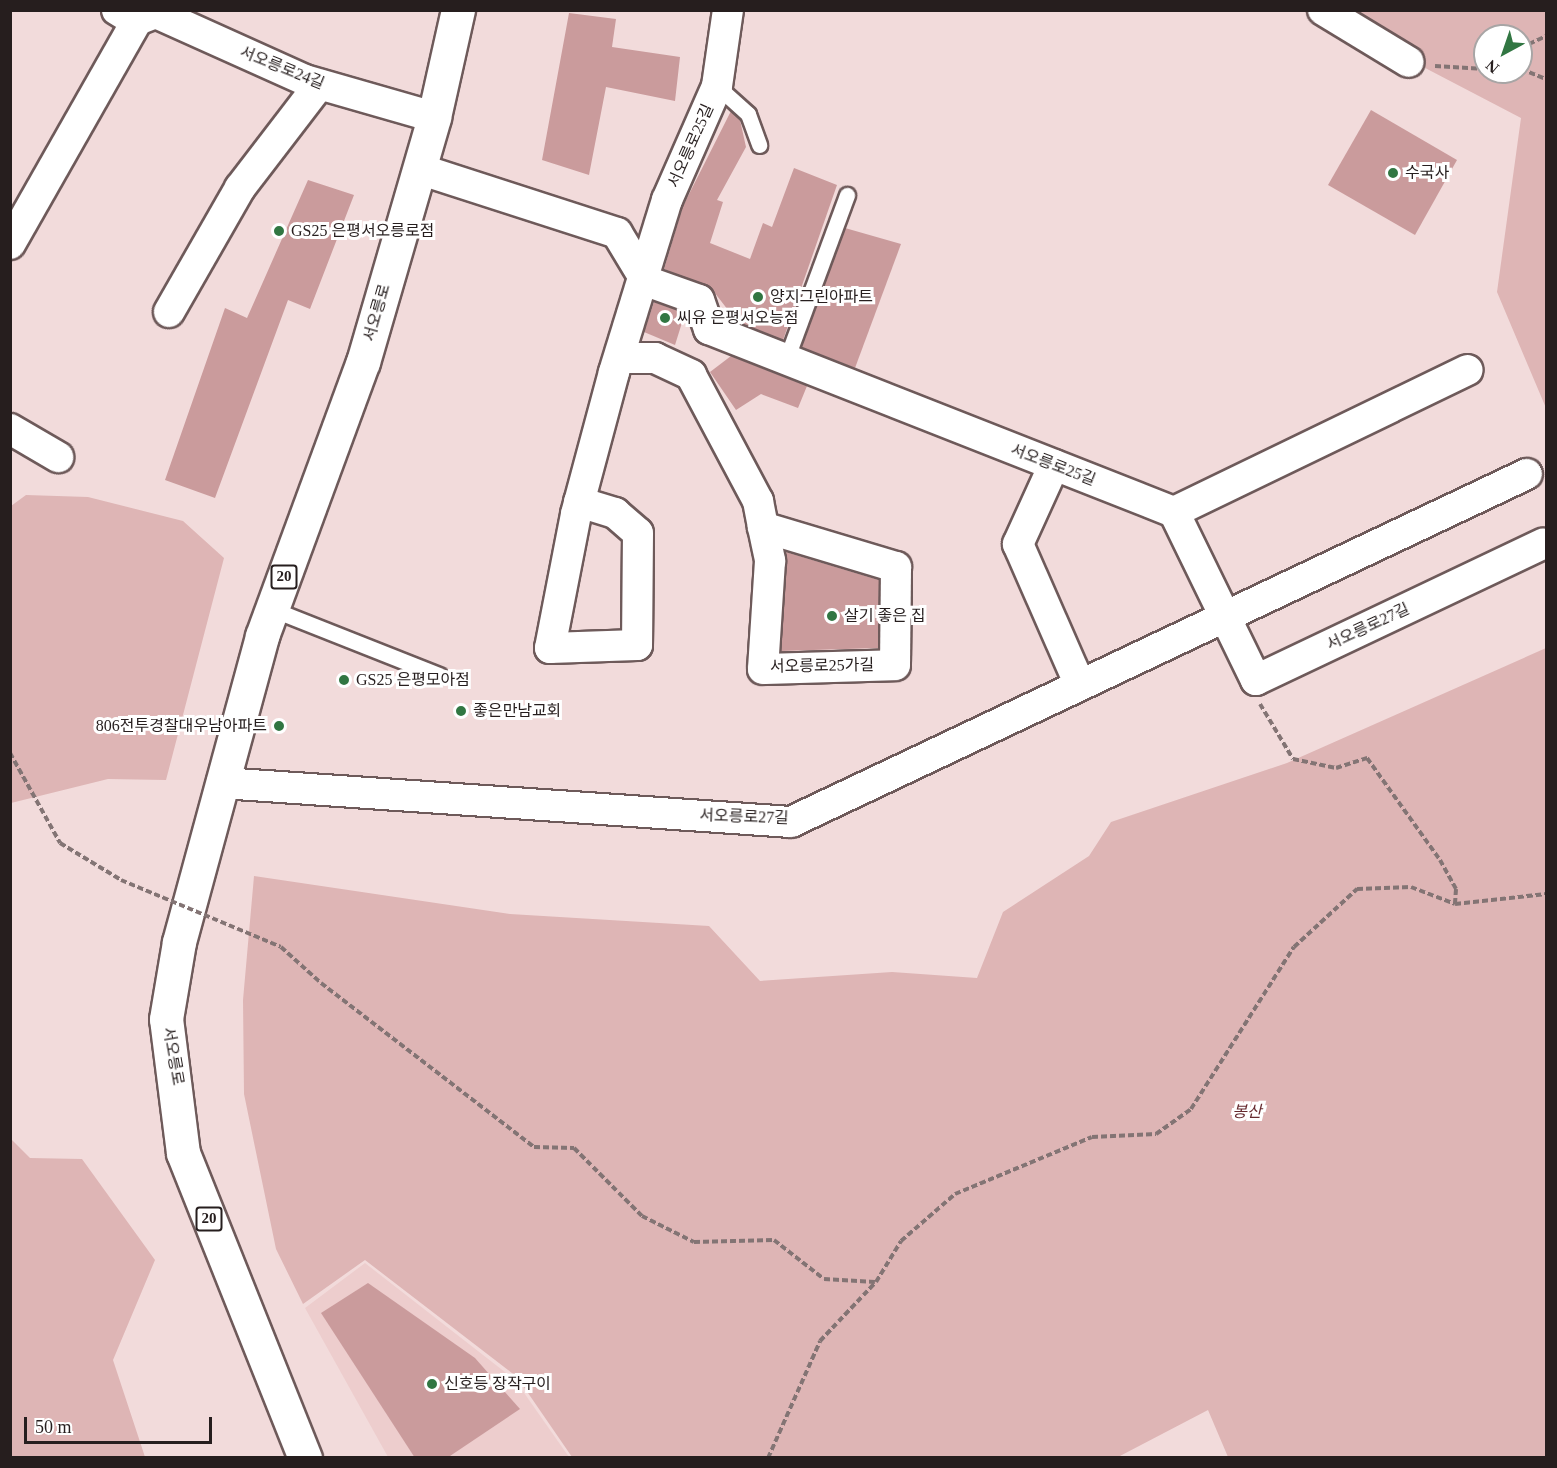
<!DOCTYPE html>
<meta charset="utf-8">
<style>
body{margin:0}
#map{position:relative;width:1557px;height:1468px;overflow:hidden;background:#f2dbdb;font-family:"Times New Roman","Noto Sans KR",serif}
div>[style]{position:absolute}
.built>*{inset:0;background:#edcdcd}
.green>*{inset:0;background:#deb5b5}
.building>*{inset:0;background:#ca9b9c}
.path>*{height:4px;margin-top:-2px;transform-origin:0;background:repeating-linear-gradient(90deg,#837474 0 6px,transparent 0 9px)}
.roads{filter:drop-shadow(2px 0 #6e5a5a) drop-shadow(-2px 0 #6e5a5a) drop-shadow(0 2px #6e5a5a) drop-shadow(0 -2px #6e5a5a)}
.lane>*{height:15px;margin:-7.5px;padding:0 7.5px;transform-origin:7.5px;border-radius:7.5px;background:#fff}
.street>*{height:30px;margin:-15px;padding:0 15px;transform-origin:15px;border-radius:15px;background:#fff}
.primary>*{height:33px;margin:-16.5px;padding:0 16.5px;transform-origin:16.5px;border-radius:16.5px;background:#fff}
.path-bridge>*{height:4px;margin-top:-2px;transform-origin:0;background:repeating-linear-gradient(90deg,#837474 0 6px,transparent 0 9px)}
.dots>*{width:16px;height:16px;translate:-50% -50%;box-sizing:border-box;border:3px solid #fff;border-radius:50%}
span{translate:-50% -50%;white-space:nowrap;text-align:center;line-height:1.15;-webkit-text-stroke:6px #fff;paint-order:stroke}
.shield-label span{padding:2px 4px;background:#fff;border:2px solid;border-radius:4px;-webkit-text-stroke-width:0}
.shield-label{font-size:15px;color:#261e1e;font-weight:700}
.street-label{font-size:16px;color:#261e1e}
.poi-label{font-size:16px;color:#261e1e}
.left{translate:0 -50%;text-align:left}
.right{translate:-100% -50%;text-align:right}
.park-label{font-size:16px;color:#662a2f;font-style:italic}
.frame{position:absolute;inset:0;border:12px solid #261e1e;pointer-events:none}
.north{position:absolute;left:1473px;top:24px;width:60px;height:60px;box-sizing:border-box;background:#fff;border:2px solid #a8a5a5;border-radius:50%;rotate:220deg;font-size:16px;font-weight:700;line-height:24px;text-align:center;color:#261e1e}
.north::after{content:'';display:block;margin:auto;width:21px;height:27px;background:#317642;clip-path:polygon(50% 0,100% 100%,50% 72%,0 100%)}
.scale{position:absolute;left:24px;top:1417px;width:188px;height:27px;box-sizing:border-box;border:3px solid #261e1e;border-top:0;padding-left:8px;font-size:18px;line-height:21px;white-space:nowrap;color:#261e1e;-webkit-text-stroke:4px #fff;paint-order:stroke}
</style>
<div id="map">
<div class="built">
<i style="clip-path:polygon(365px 1263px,515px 1380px,569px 1457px,388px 1457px,305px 1308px)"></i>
</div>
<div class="green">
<i style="clip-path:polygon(evenodd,1316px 11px,1546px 11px,1546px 408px,1497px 292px,1521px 118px,1316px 11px,1485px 36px,1521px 36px,1521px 72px,1485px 72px,1485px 36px)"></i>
<i style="clip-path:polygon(26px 495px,88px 497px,183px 521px,224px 558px,166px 780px,108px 779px,11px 803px,11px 506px)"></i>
<i style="clip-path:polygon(1546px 648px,1546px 1457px,1228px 1457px,1208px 1410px,1118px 1457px,572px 1457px,517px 1377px,365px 1260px,303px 1304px,276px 1249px,244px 1094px,243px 1000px,254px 876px,510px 914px,709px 926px,760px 981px,892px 972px,977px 978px,1003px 912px,1089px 856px,1111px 822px,1287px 763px)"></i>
<i style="clip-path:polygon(10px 1138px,30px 1158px,82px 1159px,155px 1260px,113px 1360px,145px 1457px,11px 1457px)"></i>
</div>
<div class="building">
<i style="clip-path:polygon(569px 13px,616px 19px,612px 47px,680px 57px,675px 101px,606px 87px,589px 175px,542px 160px)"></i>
<i style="clip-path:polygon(1371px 110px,1457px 160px,1415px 235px,1328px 185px)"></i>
<i style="clip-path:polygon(731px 111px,740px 120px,746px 147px,717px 200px,723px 202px,710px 243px,750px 259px,763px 223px,772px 227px,794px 168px,837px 185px,783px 340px,726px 317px,728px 310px,711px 288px,664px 269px,683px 206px)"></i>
<i style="clip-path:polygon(308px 180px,354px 195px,310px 309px,288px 300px,215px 498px,165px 480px,225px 308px,247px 318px)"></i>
<i style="clip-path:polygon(845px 228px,901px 244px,855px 368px,801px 347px)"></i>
<i style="clip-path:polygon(654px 302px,685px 313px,675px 345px,644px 332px)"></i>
<i style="clip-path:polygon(731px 356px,807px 386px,798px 408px,761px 394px,736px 410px,710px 372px)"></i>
<i style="clip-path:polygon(786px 552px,879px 580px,878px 648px,781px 651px)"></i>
<i style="clip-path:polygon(368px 1283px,475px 1358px,520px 1409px,447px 1458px,415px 1458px,321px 1313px)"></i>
</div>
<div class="path">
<i style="left:1435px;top:66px;width:50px;rotate:3.4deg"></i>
<i style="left:1521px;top:67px;width:24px;rotate:-71deg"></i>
<i style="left:1529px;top:44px;width:19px;rotate:-25deg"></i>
<i style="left:1521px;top:69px;width:27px;rotate:22deg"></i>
<i style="left:1260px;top:704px;width:64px;rotate:59deg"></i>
<i style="left:1293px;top:759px;width:44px;rotate:11.8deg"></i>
<i style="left:1336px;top:768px;width:33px;rotate:-18deg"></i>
<i style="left:1367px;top:758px;width:125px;rotate:54.4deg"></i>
<i style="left:1440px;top:860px;width:33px;rotate:61deg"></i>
<i style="left:1456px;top:889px;width:15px;rotate:94deg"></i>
<i style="left:10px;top:753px;width:103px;rotate:60.9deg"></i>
<i style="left:321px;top:983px;width:269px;rotate:37.6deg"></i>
<i style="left:534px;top:1147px;width:40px;rotate:1.4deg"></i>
<i style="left:574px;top:1148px;width:96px;rotate:45deg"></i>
<i style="left:642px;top:1216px;width:58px;rotate:26.6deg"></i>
<i style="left:694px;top:1242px;width:80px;rotate:-1.4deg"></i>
<i style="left:774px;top:1240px;width:63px;rotate:38deg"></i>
<i style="left:824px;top:1279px;width:51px;rotate:3.4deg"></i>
<i style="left:496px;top:1458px;width:1px"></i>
<i style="left:768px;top:1458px;width:128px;rotate:-66deg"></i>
<i style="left:820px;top:1341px;width:81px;rotate:-46.5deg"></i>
<i style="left:876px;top:1282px;width:48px;rotate:-58.6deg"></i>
<i style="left:901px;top:1241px;width:72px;rotate:-41deg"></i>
<i style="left:955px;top:1194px;width:148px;rotate:-22.6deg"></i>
<i style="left:1092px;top:1137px;width:64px;rotate:-2.7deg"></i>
<i style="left:1156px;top:1134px;width:43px;rotate:-35.5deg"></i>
<i style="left:1191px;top:1109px;width:192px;rotate:-57.6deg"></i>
<i style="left:1294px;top:947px;width:86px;rotate:-42.6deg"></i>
<i style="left:1357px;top:889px;width:54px;rotate:-2.1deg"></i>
<i style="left:1411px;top:887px;width:47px;rotate:21.1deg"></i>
<i style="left:1455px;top:904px;width:92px;rotate:-6.3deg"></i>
</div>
<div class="roads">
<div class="lane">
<i style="left:717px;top:86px;width:42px;rotate:42.1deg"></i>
<i style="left:748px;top:114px;width:33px;rotate:70deg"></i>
<i style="left:786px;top:360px;width:176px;rotate:-69.7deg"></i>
<i style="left:272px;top:609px;width:180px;rotate:21.6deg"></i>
</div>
<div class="street">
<i style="left:117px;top:10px;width:21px;rotate:31deg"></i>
<i style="left:135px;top:21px;width:22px;rotate:-21deg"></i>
<i style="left:156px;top:13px;width:163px;rotate:24.2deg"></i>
<i style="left:305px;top:80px;width:134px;rotate:16deg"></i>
<i style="left:1323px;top:10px;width:100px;rotate:31.2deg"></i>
<i style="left:419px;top:169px;width:208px;rotate:17.9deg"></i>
<i style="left:617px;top:233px;width:56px;rotate:58.9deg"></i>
<i style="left:646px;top:281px;width:56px;rotate:19.7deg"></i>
<i style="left:699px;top:300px;width:31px;rotate:71deg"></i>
<i style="left:709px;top:329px;width:500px;rotate:21.5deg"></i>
<i style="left:1174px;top:512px;width:326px;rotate:-25.8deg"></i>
<i style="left:10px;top:244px;width:269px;rotate:-60.4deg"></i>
<i style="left:169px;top:312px;width:143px;rotate:-60.2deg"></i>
<i style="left:240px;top:188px;width:130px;rotate:-52.5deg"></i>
<i style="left:619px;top:358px;width:36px"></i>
<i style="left:655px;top:358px;width:40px;rotate:25deg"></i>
<i style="left:691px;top:375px;width:143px;rotate:62deg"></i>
<i style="left:758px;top:501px;width:26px;rotate:79deg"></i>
<i style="left:763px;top:527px;width:35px;rotate:78deg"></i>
<i style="left:770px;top:561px;width:108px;rotate:93.7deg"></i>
<i style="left:763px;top:669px;width:132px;rotate:-1.7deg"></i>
<i style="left:895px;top:665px;width:98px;rotate:-89.4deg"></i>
<i style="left:896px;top:567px;width:139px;rotate:-163.3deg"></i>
<i style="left:10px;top:429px;width:56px;rotate:30.3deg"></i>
<i style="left:1054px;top:465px;width:87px;rotate:114.5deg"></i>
<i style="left:1018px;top:544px;width:154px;rotate:66.3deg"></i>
<i style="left:579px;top:502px;width:38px;rotate:17deg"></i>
<i style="left:615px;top:513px;width:30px;rotate:41deg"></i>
<i style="left:638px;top:533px;width:112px;rotate:90.5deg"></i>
<i style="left:637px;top:645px;width:87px;rotate:178deg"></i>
<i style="left:550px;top:648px;width:136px;rotate:-79deg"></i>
<i style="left:576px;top:514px;width:147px;rotate:-75deg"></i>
<i style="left:614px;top:372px;width:180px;rotate:-72.9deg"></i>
<i style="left:667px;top:200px;width:124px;rotate:-66.3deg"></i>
<i style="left:717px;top:86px;width:77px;rotate:-81.8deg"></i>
<i style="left:1174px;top:512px;width:187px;rotate:64deg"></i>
<i style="left:1256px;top:680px;width:318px;rotate:-25.4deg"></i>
<i style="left:222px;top:783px;width:570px;rotate:3.92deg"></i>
<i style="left:791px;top:822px;width:814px;rotate:-25.31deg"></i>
</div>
<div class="primary">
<i style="left:305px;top:1458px;width:328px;rotate:-111.8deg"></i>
<i style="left:183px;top:1153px;width:135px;rotate:-97.2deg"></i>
<i style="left:166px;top:1019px;width:78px;rotate:-80.4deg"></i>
<i style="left:179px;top:942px;width:317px;rotate:-74.8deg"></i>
<i style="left:262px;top:636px;width:292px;rotate:-69.8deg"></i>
<i style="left:363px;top:362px;width:255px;rotate:-73.8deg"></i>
<i style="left:434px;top:117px;width:110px;rotate:-77.4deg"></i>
</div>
</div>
<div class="path-bridge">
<i style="left:60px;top:843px;width:71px;rotate:31.2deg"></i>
<i style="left:121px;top:880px;width:173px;rotate:22.7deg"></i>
<i style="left:281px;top:947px;width:54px;rotate:42deg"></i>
</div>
<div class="dots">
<i style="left:1393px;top:173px;background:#317642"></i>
<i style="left:279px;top:231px;background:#317642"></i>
<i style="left:758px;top:297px;background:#317642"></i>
<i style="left:665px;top:318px;background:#317642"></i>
<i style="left:832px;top:616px;background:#317642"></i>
<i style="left:344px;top:680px;background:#317642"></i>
<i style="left:461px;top:711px;background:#317642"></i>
<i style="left:279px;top:726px;background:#317642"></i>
<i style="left:432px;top:1384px;background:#317642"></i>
</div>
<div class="shield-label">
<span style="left:284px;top:577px">20</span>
<span style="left:209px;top:1219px">20</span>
</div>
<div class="street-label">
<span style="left:282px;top:68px;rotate:22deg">서오릉로24길</span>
<span style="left:691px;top:146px;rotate:-66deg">서오릉로25길</span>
<span style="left:377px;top:313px;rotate:-74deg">서오릉로</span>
<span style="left:1053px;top:465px;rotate:21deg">서오릉로25길</span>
<span style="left:1368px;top:627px;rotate:-25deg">서오릉로27길</span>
<span style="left:822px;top:666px;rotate:-1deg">서오릉로25가길</span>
<span style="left:744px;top:817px;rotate:2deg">서오릉로27길</span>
<span style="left:173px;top:1056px;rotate:80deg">서오릉로</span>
</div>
<div class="poi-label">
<span class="left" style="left:1405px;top:173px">수국사</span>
<span class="left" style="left:291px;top:231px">GS25 은평서오릉로점</span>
<span class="left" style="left:770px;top:297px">양지그린아파트</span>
<span class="left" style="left:677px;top:318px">씨유 은평서오능점</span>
<span class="left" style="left:844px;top:616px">살기 좋은 집</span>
<span class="left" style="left:356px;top:680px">GS25 은평모아점</span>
<span class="left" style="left:473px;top:711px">좋은만남교회</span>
<span class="right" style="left:267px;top:726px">806전투경찰대우남아파트</span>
<span class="left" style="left:444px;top:1384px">신호등 장작구이</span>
</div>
<div class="park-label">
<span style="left:1247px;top:1112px">봉산</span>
</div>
<div class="frame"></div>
<div class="north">N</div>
<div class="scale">50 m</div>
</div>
